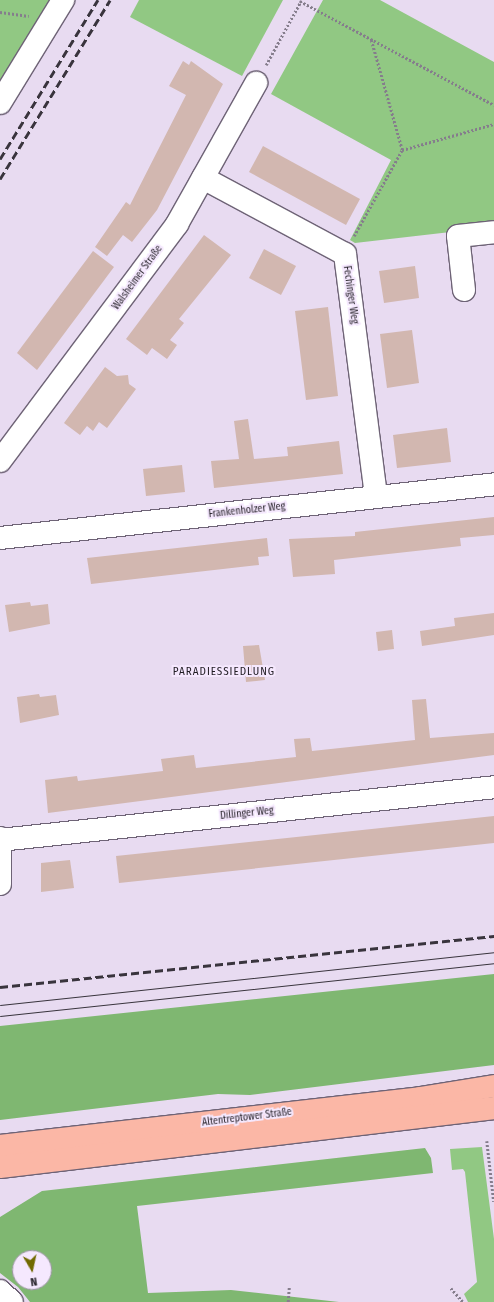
<!DOCTYPE html>
<meta charset="utf-8">
<style>
body{margin:0}
#map{position:relative;width:494px;height:1302px;overflow:hidden;background:#e8dbf1;font-family:"Fira Sans Condensed",sans-serif}
div>[style]{position:absolute}
.green>*{inset:0;background:#91c883}
.forest>*{inset:0;background:#7fb771}
.building>*{inset:0;background:#d2b7b0}
.path>*{height:2.5px;margin-top:-1.25px;transform-origin:0;background:repeating-linear-gradient(90deg,#857d8c 0 2px,transparent 0 4px)}
.roads{filter:drop-shadow(1px 0 #6e6376) drop-shadow(-1px 0 #6e6376) drop-shadow(0 1px #6e6376) drop-shadow(0 -1px #6e6376)}
.minor>*{height:22px;margin:-11px;padding:0 11px;transform-origin:11px;border-radius:11px;background:#fff}
.major>*{height:22px;margin:-11px;padding:0 11px;transform-origin:11px;border-radius:11px;background:#fbb7a6}
.tram>*{height:1px;margin:-0.5px;padding:0 0.5px;transform-origin:0.5px;border-radius:0.5px;background:#39343d}
.rail>*{height:3px;margin-top:-1.5px;transform-origin:0;background:repeating-linear-gradient(90deg,#39343d 0 8px,transparent 0 12px)}
span{translate:-50% -50%;white-space:nowrap;text-align:center;line-height:1.15;-webkit-text-stroke:4px #f5e8fe;paint-order:stroke}
.street-label{font-size:10px;color:#1f1b22}
.neighbourhood-label{font-size:11px;color:#1f1b22;letter-spacing:1px}
.north{position:absolute;left:12px;top:1250px;width:40px;height:40px;box-sizing:border-box;background:#f5e8fe;border:1px solid #9f96a6;border-radius:50%;rotate:171deg;font-size:11px;font-weight:700;line-height:16px;text-align:center;color:#1f1b22}
.north::after{content:'';display:block;margin:auto;width:14px;height:18px;background:#716900;clip-path:polygon(50% 0,100% 100%,50% 72%,0 100%)}
</style>
<div id="map">
<div class="green">
<i style="clip-path:polygon(0 0,54px 0,0 90px)"></i>
<i style="clip-path:polygon(139px 0,283px 0,242px 76px,130px 17px)"></i>
<i style="clip-path:polygon(323px 0,380px 0,494px 62px,494px 227px,355px 243px,350px 240px,391px 160px,271px 94px)"></i>
<i style="clip-path:polygon(482px 1147px,494px 1239px,494px 1302px,468px 1302px,464px 1294px,477px 1282px,465px 1172px,463px 1169px,452px 1170px,450px 1149px)"></i>
</div>
<div class="forest">
<i style="clip-path:polygon(494px 974px,494px 1065px,250px 1095px,218px 1094px,0 1120px,0 1026px)"></i>
<i style="clip-path:polygon(evenodd,425px 1148px,431px 1158px,433px 1173px,137px 1206px,148px 1293px,231px 1290px,339px 1302px,30px 1302px,18px 1287px,0 1273px,0 1217px,42px 1191px,425px 1148px,20px 1258px,44px 1258px,44px 1282px,20px 1282px,20px 1258px)"></i>
</div>
<div class="building">
<i style="clip-path:polygon(183px 61px,189px 65px,191px 61px,223px 84px,157px 210px,132px 242px,123px 235px,107px 256px,95px 247px,126px 202px,130px 205px,186px 95px,169px 86px)"></i>
<i style="clip-path:polygon(263px 146px,360px 199px,346px 225px,249px 172px)"></i>
<i style="clip-path:polygon(204px 235px,231px 255px,179px 319px,184px 323px,170px 340px,177px 345px,167px 359px,152px 348px,147px 355px,126px 339px)"></i>
<i style="clip-path:polygon(264px 249px,296px 266px,281px 295px,249px 278px)"></i>
<i style="clip-path:polygon(93px 251px,114px 267px,37px 370px,17px 353px)"></i>
<i style="clip-path:polygon(415px 266px,419px 298px,384px 303px,379px 271px)"></i>
<i style="clip-path:polygon(328px 307px,338px 396px,306px 400px,295px 311px)"></i>
<i style="clip-path:polygon(412px 330px,419px 383px,387px 388px,380px 334px)"></i>
<i style="clip-path:polygon(105px 367px,117px 376px,128px 375px,129px 384px,136px 389px,107px 428px,99px 422px,93px 431px,87px 426px,80px 435px,64px 423px)"></i>
<i style="clip-path:polygon(248px 419px,254px 459px,288px 456px,287px 447px,339px 441px,343px 474px,214px 488px,211px 461px,239px 459px,234px 421px)"></i>
<i style="clip-path:polygon(447px 428px,451px 462px,397px 468px,393px 435px)"></i>
<i style="clip-path:polygon(182px 465px,185px 492px,146px 496px,143px 469px)"></i>
<i style="clip-path:polygon(494px 517px,494px 535px,460px 538px,461px 546px,334px 560px,335px 574px,293px 577px,289px 539px,355px 536px,355px 532px)"></i>
<i style="clip-path:polygon(267px 538px,269px 556px,258px 557px,259px 565px,91px 584px,87px 558px)"></i>
<i style="clip-path:polygon(30px 602px,31px 606px,48px 604px,50px 624px,9px 632px,5px 605px)"></i>
<i style="clip-path:polygon(494px 613px,494px 635px,422px 646px,420px 631px,455px 626px,454px 618px)"></i>
<i style="clip-path:polygon(392px 630px,394px 649px,378px 651px,376px 632px)"></i>
<i style="clip-path:polygon(259px 645px,265px 680px,246px 682px,243px 646px)"></i>
<i style="clip-path:polygon(39px 694px,40px 697px,56px 695px,59px 715px,20px 723px,17px 697px)"></i>
<i style="clip-path:polygon(426px 699px,430px 738px,494px 733px,494px 755px,48px 813px,45px 780px,77px 776px,78px 781px,163px 771px,161px 759px,194px 755px,196px 768px,296px 757px,294px 739px,310px 738px,312px 751px,415px 740px,412px 700px)"></i>
<i style="clip-path:polygon(494px 816px,494px 843px,119px 883px,116px 856px)"></i>
<i style="clip-path:polygon(70px 860px,74px 888px,41px 892px,41px 863px)"></i>
</div>
<div class="path">
<i style="left:300px;top:1px;width:220px;rotate:28.2deg"></i>
<i style="left:0;top:12px;width:29px;rotate:8deg"></i>
<i style="left:266px;top:65px;width:73px;rotate:-61.3deg"></i>
<i style="left:402px;top:150px;width:96px;rotate:-15.8deg"></i>
<i style="left:354px;top:236px;width:98px;rotate:-60.8deg"></i>
<i style="left:402px;top:150px;width:114px;rotate:-105.7deg"></i>
<i style="left:487px;top:1141px;width:61px;rotate:83.5deg"></i>
<i style="left:451px;top:1288px;width:18px;rotate:49deg"></i>
<i style="left:288px;top:1302px;width:16px;rotate:-86deg"></i>
</div>
<div class="roads">
<div class="minor">
<i style="left:0;top:103px;width:121px;rotate:-58.5deg"></i>
<i style="left:203px;top:178px;width:161px;rotate:28.2deg"></i>
<i style="left:345px;top:254px;width:244px;rotate:82.7deg"></i>
<i style="left:464px;top:290px;width:54px;rotate:-96.3deg"></i>
<i style="left:458px;top:236px;width:36px;rotate:-6deg"></i>
<i style="left:0;top:461px;width:296px;rotate:-53.2deg"></i>
<i style="left:177px;top:224px;width:162px;rotate:-60.7deg"></i>
<i style="left:0;top:538px;width:497px;rotate:-6.2deg"></i>
<i style="left:0;top:838px;width:46px;rotate:90deg"></i>
<i style="left:0;top:840px;width:497px;rotate:-6.1deg"></i>
<i style="left:0;top:1291px;width:16px;rotate:43deg"></i>
</div>
<div class="major">
<i style="left:0;top:1146px;width:423px;rotate:-6.5deg"></i>
<i style="left:420px;top:1098px;width:75px;rotate:-9.2deg"></i>
<i style="left:0;top:1167px;width:498px;rotate:-6.8deg"></i>
</div>
</div>
<div class="tram">
<i style="left:0;top:1005px;width:497px;rotate:-6.1deg"></i>
<i style="left:0;top:1016px;width:497px;rotate:-6.1deg"></i>
</div>
<div class="rail">
<i style="left:0;top:159px;width:187px;rotate:-58.4deg"></i>
<i style="left:0;top:179px;width:210px;rotate:-58.4deg"></i>
<i style="left:0;top:987px;width:497px;rotate:-5.9deg"></i>
</div>
<div class="street-label">
<span style="left:138px;top:278px;rotate:-54deg">Walsheimer Straße</span>
<span style="left:350px;top:295px;rotate:82deg">Fechinger Weg</span>
<span style="left:247px;top:511px;rotate:-6deg">Frankenholzer Weg</span>
<span style="left:247px;top:814px;rotate:-6deg">Dillinger Weg</span>
<span style="left:247px;top:1118px;rotate:-7deg">Altentreptower Straße</span>
</div>
<div class="neighbourhood-label">
<span style="left:224px;top:672px">PARADIESSIEDLUNG</span>
</div>
<div class="north">N</div>
</div>
